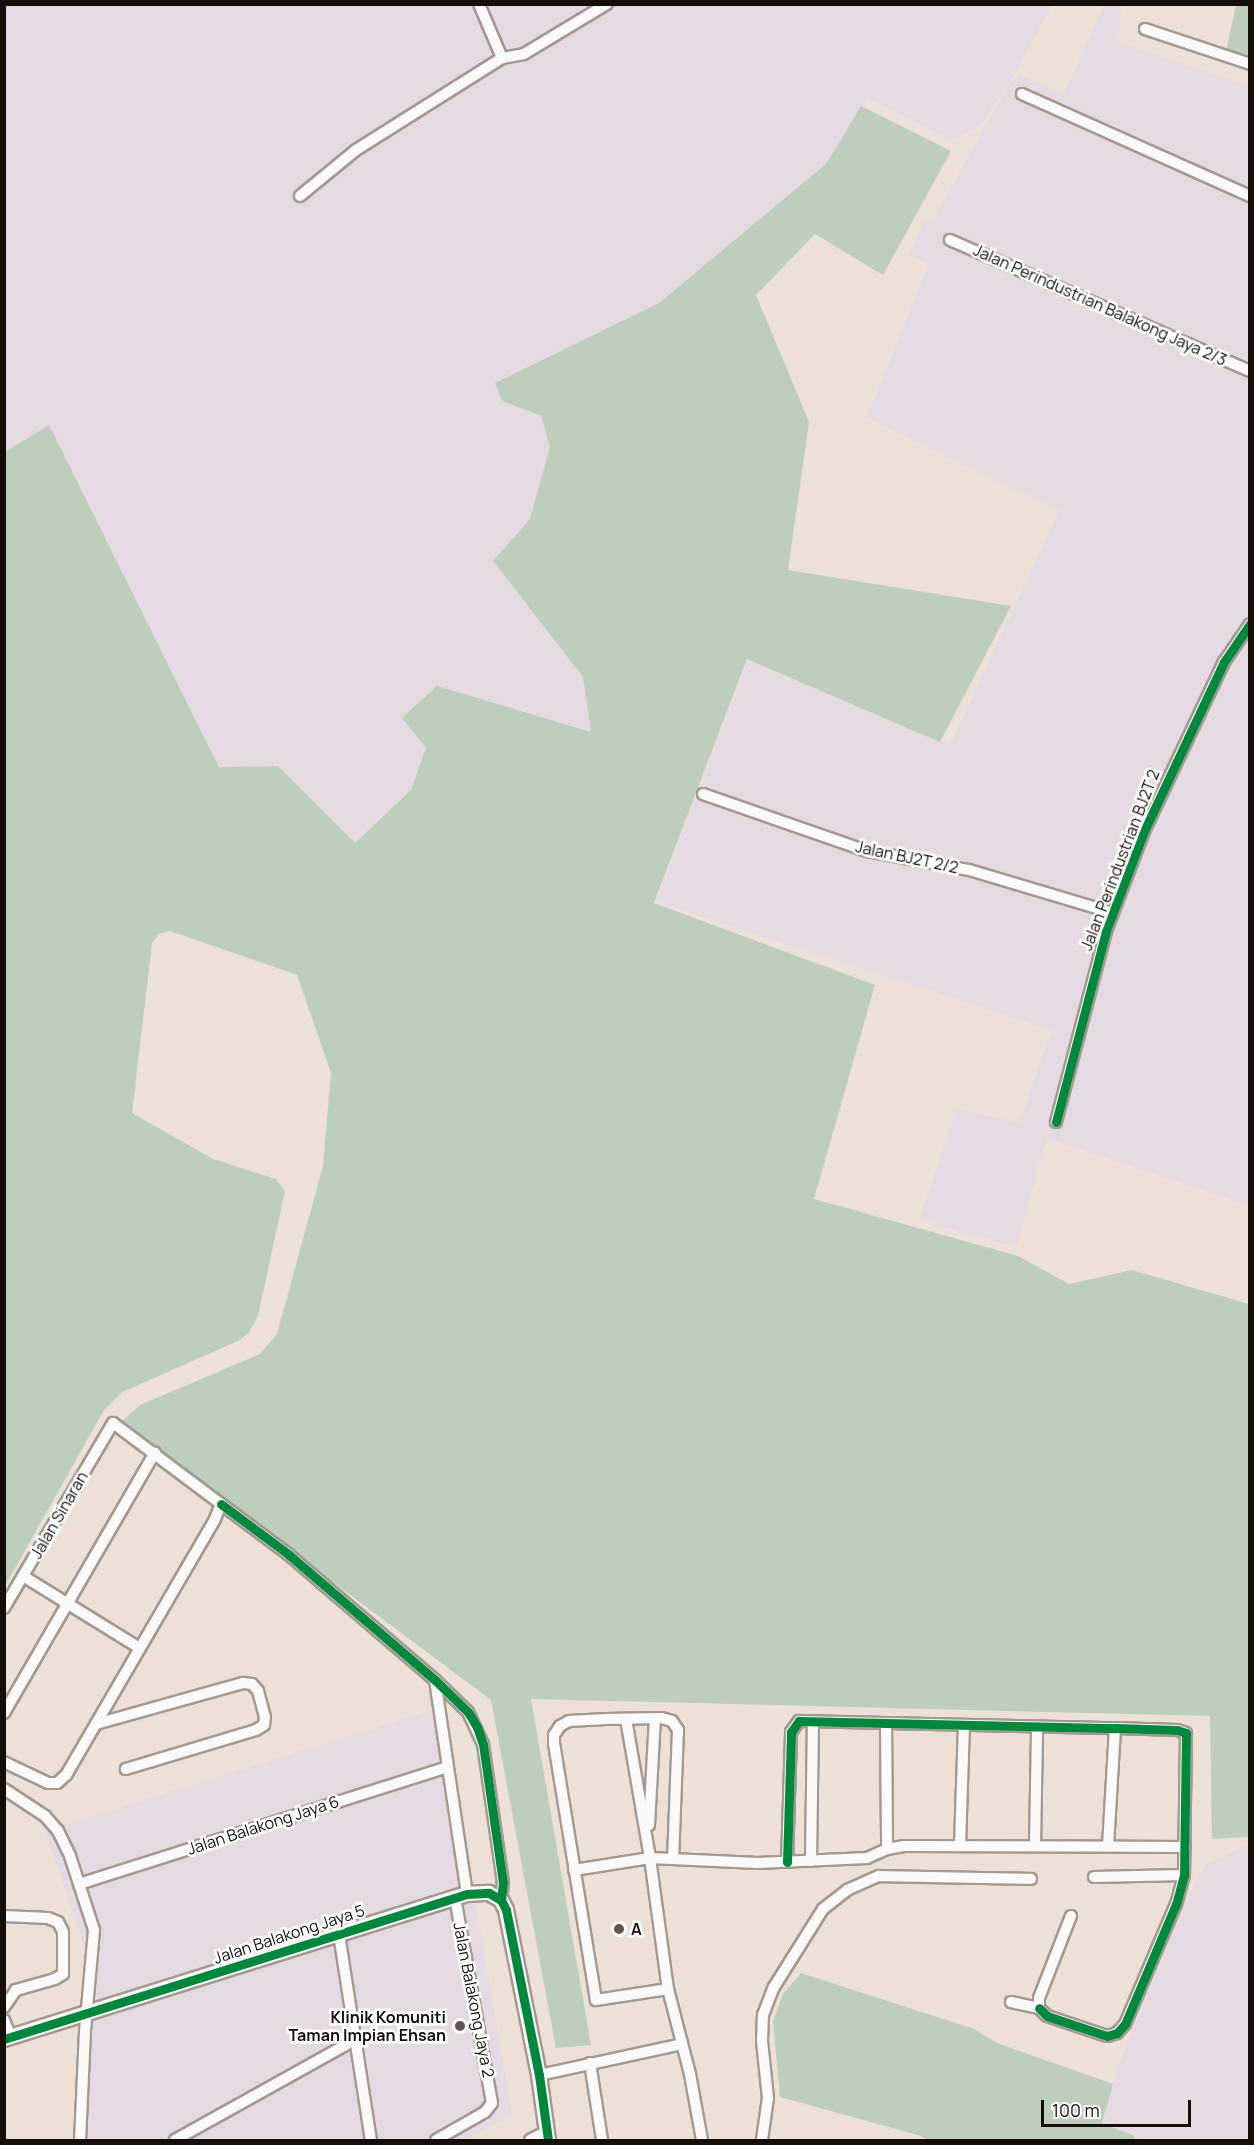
<!DOCTYPE html>
<style>
body{margin:0}
#map{position:relative;width:1254px;height:2145px;overflow:hidden;background:#ede0d7;font-family:Manrope,sans-serif}
div>[style]{position:absolute}
.industrial>*{inset:0;background:#e5dae1}
.green>*{inset:0;background:#bdcebc}
.roads{filter:drop-shadow(2px 0 #a39992) drop-shadow(-2px 0 #a39992) drop-shadow(0 2px #a39992) drop-shadow(0 -2px #a39992)}
.minor>*{height:10px;margin:-5px;padding:0 5px;transform-origin:5px;border-radius:5px;background:#fcfaf9}
.tertiary>*{height:14px;margin:-7px;padding:0 7px;transform-origin:7px;border-radius:7px;background:#fcfaf9}
.cycleway>*{height:9px;margin:-4.5px;padding:0 4.5px;transform-origin:4.5px;border-radius:4.5px;background:#00873e}
.dots>*{width:16px;height:16px;translate:-50% -50%;box-sizing:border-box;border:3px solid #fff;border-radius:50%}
span{translate:-50% -50%;white-space:nowrap;text-align:center;line-height:1.15;-webkit-text-stroke:5px #fff;paint-order:stroke}
.street-label{font-size:16px;color:#140d08}
.poi-label{font-size:16px;color:#140d08;font-weight:700}
.left{translate:0 -50%;text-align:left}
.right{translate:-100% -50%;text-align:right}
.frame{position:absolute;inset:0;border:6px solid #140d08;pointer-events:none}
.scale{position:absolute;left:1041px;top:2100px;width:150px;height:27px;box-sizing:border-box;border:3px solid #140d08;border-top:0;padding-left:8px;font-size:18px;line-height:21px;white-space:nowrap;color:#140d08;-webkit-text-stroke:4px #fff;paint-order:stroke}
</style>
<div id="map">
<div class="industrial">
<i style="clip-path:polygon(5px 5px,1052px 5px,1015px 73px,980px 126px,950px 140px,868px 98px,827px 163px,659px 303px,495px 383px,502px 401px,542px 416px,550px 447px,530px 519px,493px 562px,583px 677px,591px 733px,437px 686px,426px 748px,411px 790px,355px 843px,278px 766px,219px 767px,49px 426px,5px 452px)"></i>
<i style="clip-path:polygon(1104px 5px,1121px 5px,1119px 42px,1249px 86px,1249px 1205px,1047px 1138px,1016px 1247px,919px 1220px,957px 1109px,1019px 1123px,1052px 1030px,656px 902px,750px 655px,950px 745px,1059px 511px,867px 417px,929px 264px,909px 255px,923px 224px,935px 216px,1010px 83px,1020px 74px,1064px 94px)"></i>
<i style="clip-path:polygon(442px 1707px,512px 2114px,466px 2140px,73px 2140px,81px 2011px,89px 1958px,45px 1831px)"></i>
<i style="clip-path:polygon(1249px 1845px,1249px 2140px,1148px 2140px,1102px 2123px,1119px 2063px,1194px 1884px,1207px 1863px)"></i>
</div>
<div class="green">
<i style="clip-path:polygon(1236px 5px,1249px 5px,1249px 58px,1226px 52px)"></i>
<i style="clip-path:polygon(861px 106px,951px 151px,883px 275px,815px 234px,756px 295px,809px 422px,788px 570px,1011px 606px,940px 742px,747px 659px,654px 903px,875px 985px,814px 1199px,1018px 1256px,1069px 1284px,1132px 1270px,1249px 1304px,1249px 1837px,1212px 1839px,1210px 1716px,531px 1699px,591px 2045px,556px 2048px,491px 1700px,120px 1423px,140px 1405px,260px 1354px,277px 1334px,323px 1166px,331px 1073px,297px 975px,170px 931px,159px 934px,152px 943px,132px 1113px,213px 1159px,276px 1179px,285px 1191px,258px 1316px,249px 1333px,238px 1341px,122px 1392px,104px 1410px,5px 1586px,5px 452px,49px 425px,219px 767px,278px 766px,355px 843px,411px 790px,426px 748px,402px 718px,437px 686px,591px 732px,583px 677px,493px 561px,530px 519px,550px 447px,541px 416px,502px 401px,495px 383px,659px 303px,827px 163px)"></i>
<i style="clip-path:polygon(801px 1973px,974px 2029px,997px 2043px,1113px 2084px,1102px 2123px,1135px 2136px,1132px 2140px,929px 2140px,918px 2135px,780px 2097px,773px 2022px,783px 1994px)"></i>
</div>
<div class="roads">
<div class="minor">
<i style="left:479px;top:4px;width:59px;rotate:66.9deg"></i>
<i style="left:1145px;top:29px;width:111px;rotate:18.4deg"></i>
<i style="left:1022px;top:94px;width:250px;rotate:24.1deg"></i>
<i style="left:300px;top:196px;width:72px;rotate:-39.4deg"></i>
<i style="left:356px;top:150px;width:173px;rotate:-32.2deg"></i>
<i style="left:502px;top:58px;width:22px;rotate:-10deg"></i>
<i style="left:524px;top:54px;width:97px;rotate:-31.1deg"></i>
<i style="left:950px;top:240px;width:327px;rotate:23.6deg"></i>
<i style="left:703px;top:794px;width:174px;rotate:19.2deg"></i>
<i style="left:867px;top:851px;width:104px;rotate:10.6deg"></i>
<i style="left:969px;top:870px;width:150px;rotate:16.6deg"></i>
<i style="left:1056px;top:1122px;width:197px;rotate:-75.3deg"></i>
<i style="left:1106px;top:931px;width:109px;rotate:-69.1deg"></i>
<i style="left:1145px;top:829px;width:185px;rotate:-64.7deg"></i>
<i style="left:1224px;top:662px;width:46px;rotate:-55.6deg"></i>
<i style="left:221px;top:1504px;width:84px;rotate:36.7deg"></i>
<i style="left:288px;top:1554px;width:194px;rotate:40.6deg"></i>
<i style="left:435px;top:1680px;width:46px;rotate:44.1deg"></i>
<i style="left:468px;top:1712px;width:35px;rotate:65deg"></i>
<i style="left:483px;top:1744px;width:139px;rotate:81.8deg"></i>
<i style="left:503px;top:1882px;width:18px;rotate:96deg"></i>
<i style="left:23px;top:1576px;width:135px;rotate:31.7deg"></i>
<i style="left:4px;top:1608px;width:215px;rotate:-59.5deg"></i>
<i style="left:113px;top:1423px;width:135px;rotate:36.9deg"></i>
<i style="left:221px;top:1504px;width:18px;rotate:112deg"></i>
<i style="left:214px;top:1521px;width:294px;rotate:120.2deg"></i>
<i style="left:66px;top:1775px;width:12px;rotate:138deg"></i>
<i style="left:57px;top:1783px;width:9px;rotate:180deg"></i>
<i style="left:48px;top:1783px;width:49px;rotate:-154.5deg"></i>
<i style="left:435px;top:1680px;width:216px;rotate:81.5deg"></i>
<i style="left:4px;top:1713px;width:301px;rotate:-59.9deg"></i>
<i style="left:626px;top:1719px;width:141px;rotate:80.2deg"></i>
<i style="left:650px;top:1858px;width:132px;rotate:82.2deg"></i>
<i style="left:668px;top:1989px;width:88px;rotate:75.5deg"></i>
<i style="left:690px;top:2074px;width:67px;rotate:79.7deg"></i>
<i style="left:886px;top:1723px;width:126px;rotate:89.5deg"></i>
<i style="left:96px;top:1724px;width:153px;rotate:-15.6deg"></i>
<i style="left:243px;top:1683px;width:9px;rotate:6deg"></i>
<i style="left:252px;top:1684px;width:9px;rotate:49deg"></i>
<i style="left:258px;top:1691px;width:27px;rotate:75deg"></i>
<i style="left:265px;top:1717px;width:8px;rotate:97deg"></i>
<i style="left:264px;top:1725px;width:9px;rotate:148deg"></i>
<i style="left:256px;top:1730px;width:136px;rotate:163.3deg"></i>
<i style="left:4px;top:1789px;width:49px;rotate:33.4deg"></i>
<i style="left:45px;top:1816px;width:20px;rotate:49deg"></i>
<i style="left:58px;top:1831px;width:28px;rotate:64deg"></i>
<i style="left:70px;top:1856px;width:78px;rotate:72deg"></i>
<i style="left:94px;top:1930px;width:101px;rotate:95.1deg"></i>
<i style="left:85px;top:2031px;width:109px;rotate:92.6deg"></i>
<i style="left:649px;top:1825px;width:107px;rotate:-86.8deg"></i>
<i style="left:960px;top:1845px;width:119px;rotate:-88.1deg"></i>
<i style="left:1035px;top:1846px;width:119px;rotate:-89deg"></i>
<i style="left:1108px;top:1846px;width:118px;rotate:-86.6deg"></i>
<i style="left:811px;top:1861px;width:139px;rotate:-89.2deg"></i>
<i style="left:787px;top:1862px;width:130px;rotate:-88.2deg"></i>
<i style="left:791px;top:1732px;width:14px;rotate:-54deg"></i>
<i style="left:799px;top:1721px;width:316px;rotate:1.3deg"></i>
<i style="left:1115px;top:1728px;width:62px;rotate:1.8deg"></i>
<i style="left:1177px;top:1730px;width:9px;rotate:18deg"></i>
<i style="left:1186px;top:1733px;width:142px;rotate:90.8deg"></i>
<i style="left:1184px;top:1875px;width:30px;rotate:105deg"></i>
<i style="left:1176px;top:1904px;width:130px;rotate:113deg"></i>
<i style="left:1125px;top:2024px;width:12px;rotate:132deg"></i>
<i style="left:1117px;top:2033px;width:10px;rotate:163deg"></i>
<i style="left:1107px;top:2036px;width:63px;rotate:-161.6deg"></i>
<i style="left:1047px;top:2016px;width:11px;rotate:-135deg"></i>
<i style="left:574px;top:1870px;width:77px;rotate:-9deg"></i>
<i style="left:650px;top:1858px;width:108px;rotate:2.7deg"></i>
<i style="left:758px;top:1863px;width:109px;rotate:-2.6deg"></i>
<i style="left:867px;top:1858px;width:22px;rotate:-24deg"></i>
<i style="left:887px;top:1849px;width:17px;rotate:-10deg"></i>
<i style="left:904px;top:1846px;width:281px;rotate:0.2deg"></i>
<i style="left:1094px;top:1877px;width:90px;rotate:-1.3deg"></i>
<i style="left:79px;top:1884px;width:386px;rotate:-17.6deg"></i>
<i style="left:4px;top:1916px;width:44px;rotate:2.6deg"></i>
<i style="left:48px;top:1918px;width:11px;rotate:22deg"></i>
<i style="left:58px;top:1922px;width:11px;rotate:63deg"></i>
<i style="left:63px;top:1932px;width:42px;rotate:90deg"></i>
<i style="left:63px;top:1974px;width:9px;rotate:148deg"></i>
<i style="left:55px;top:1979px;width:41px;rotate:164.2deg"></i>
<i style="left:16px;top:1990px;width:21px;rotate:125deg"></i>
<i style="left:339px;top:1934px;width:208px;rotate:81.2deg"></i>
<i style="left:668px;top:1989px;width:73px;rotate:171.3deg"></i>
<i style="left:596px;top:2000px;width:259px;rotate:-99.3deg"></i>
<i style="left:554px;top:1744px;width:9px;rotate:-90deg"></i>
<i style="left:554px;top:1735px;width:11px;rotate:-56deg"></i>
<i style="left:560px;top:1726px;width:10px;rotate:-29deg"></i>
<i style="left:569px;top:1721px;width:37px;rotate:-3deg"></i>
<i style="left:606px;top:1719px;width:55px;rotate:-1deg"></i>
<i style="left:661px;top:1718px;width:11px;rotate:15deg"></i>
<i style="left:672px;top:1721px;width:11px;rotate:56deg"></i>
<i style="left:678px;top:1730px;width:129px;rotate:92.2deg"></i>
<i style="left:1011px;top:2002px;width:29px;rotate:12deg"></i>
<i style="left:1039px;top:2008px;width:10px;rotate:-90deg"></i>
<i style="left:1039px;top:1998px;width:88px;rotate:-68.7deg"></i>
<i style="left:4px;top:2020px;width:18px;rotate:68deg"></i>
<i style="left:590px;top:2063px;width:78px;rotate:81.1deg"></i>
<i style="left:539px;top:2075px;width:146px;rotate:-12.2deg"></i>
<i style="left:175px;top:2140px;width:206px;rotate:-29.1deg"></i>
<i style="left:436px;top:2140px;width:56px;rotate:-29.7deg"></i>
<i style="left:485px;top:2112px;width:11px;rotate:-52deg"></i>
<i style="left:492px;top:2103px;width:208px;rotate:-100.2deg"></i>
<i style="left:530px;top:2140px;width:19px;rotate:-28deg"></i>
<i style="left:762px;top:2140px;width:42px;rotate:-81.9deg"></i>
<i style="left:768px;top:2098px;width:57px;rotate:-96deg"></i>
<i style="left:762px;top:2041px;width:26px;rotate:-88deg"></i>
<i style="left:763px;top:2015px;width:30px;rotate:-69deg"></i>
<i style="left:774px;top:1987px;width:92px;rotate:-57.9deg"></i>
<i style="left:823px;top:1909px;width:31px;rotate:-38deg"></i>
<i style="left:847px;top:1890px;width:35px;rotate:-24deg"></i>
<i style="left:879px;top:1876px;width:152px;rotate:1.1deg"></i>
</div>
<div class="tertiary">
<i style="left:4px;top:2039px;width:485px;rotate:-17.4deg"></i>
<i style="left:467px;top:1894px;width:22px;rotate:-3deg"></i>
<i style="left:489px;top:1893px;width:14px;rotate:30deg"></i>
<i style="left:501px;top:1900px;width:11px;rotate:63deg"></i>
<i style="left:506px;top:1910px;width:168px;rotate:78.7deg"></i>
<i style="left:539px;top:2075px;width:66px;rotate:82.1deg"></i>
</div>
</div>
<div class="cycleway">
<i style="left:1056px;top:1122px;width:197px;rotate:-75.3deg"></i>
<i style="left:1106px;top:931px;width:109px;rotate:-69.1deg"></i>
<i style="left:1145px;top:829px;width:185px;rotate:-64.7deg"></i>
<i style="left:1224px;top:662px;width:46px;rotate:-55.6deg"></i>
<i style="left:221px;top:1504px;width:84px;rotate:36.7deg"></i>
<i style="left:288px;top:1554px;width:194px;rotate:40.6deg"></i>
<i style="left:435px;top:1680px;width:46px;rotate:44.1deg"></i>
<i style="left:468px;top:1712px;width:17px;rotate:59deg"></i>
<i style="left:477px;top:1727px;width:18px;rotate:71deg"></i>
<i style="left:483px;top:1744px;width:139px;rotate:81.8deg"></i>
<i style="left:503px;top:1882px;width:18px;rotate:96deg"></i>
<i style="left:501px;top:1900px;width:11px;rotate:63deg"></i>
<i style="left:506px;top:1910px;width:168px;rotate:78.7deg"></i>
<i style="left:539px;top:2075px;width:66px;rotate:82.1deg"></i>
<i style="left:787px;top:1862px;width:130px;rotate:-88.2deg"></i>
<i style="left:791px;top:1732px;width:14px;rotate:-54deg"></i>
<i style="left:799px;top:1721px;width:316px;rotate:1.3deg"></i>
<i style="left:1115px;top:1728px;width:62px;rotate:1.8deg"></i>
<i style="left:1177px;top:1730px;width:9px;rotate:18deg"></i>
<i style="left:1186px;top:1733px;width:142px;rotate:90.8deg"></i>
<i style="left:1184px;top:1875px;width:30px;rotate:105deg"></i>
<i style="left:1176px;top:1904px;width:130px;rotate:113deg"></i>
<i style="left:1125px;top:2024px;width:12px;rotate:132deg"></i>
<i style="left:1117px;top:2033px;width:10px;rotate:163deg"></i>
<i style="left:1107px;top:2036px;width:63px;rotate:-161.6deg"></i>
<i style="left:1047px;top:2016px;width:11px;rotate:-135deg"></i>
<i style="left:4px;top:2039px;width:485px;rotate:-17.4deg"></i>
<i style="left:467px;top:1894px;width:22px;rotate:-3deg"></i>
<i style="left:489px;top:1893px;width:14px;rotate:30deg"></i>
</div>
<div class="dots">
<i style="left:619px;top:1929px;background:#605750"></i>
<i style="left:460px;top:2026px;background:#605750"></i>
</div>
<div class="street-label">
<span style="left:1100px;top:305px;rotate:24deg">Jalan Perindustrian Balakong Jaya 2/3</span>
<span style="left:907px;top:857px;rotate:12deg">Jalan BJ2T 2/2</span>
<span style="left:1120px;top:860px;rotate:-69deg">Jalan Perindustrian BJ2T 2</span>
<span style="left:59px;top:1515px;rotate:-60deg">Jalan Sinaran</span>
<span style="left:263px;top:1825px;rotate:-18deg">Jalan Balakong Jaya 6</span>
<span style="left:289px;top:1934px;rotate:-18deg">Jalan Balakong Jaya 5</span>
<span style="left:474px;top:2000px;rotate:79deg">Jalan Balakong Jaya 2</span>
</div>
<div class="poi-label">
<span class="left" style="left:631px;top:1929px">A</span>
<span class="right" style="left:446px;top:2026px">Klinik Komuniti<br>Taman Impian Ehsan</span>
</div>
<div class="frame"></div>
<div class="scale">100 m</div>
</div>
